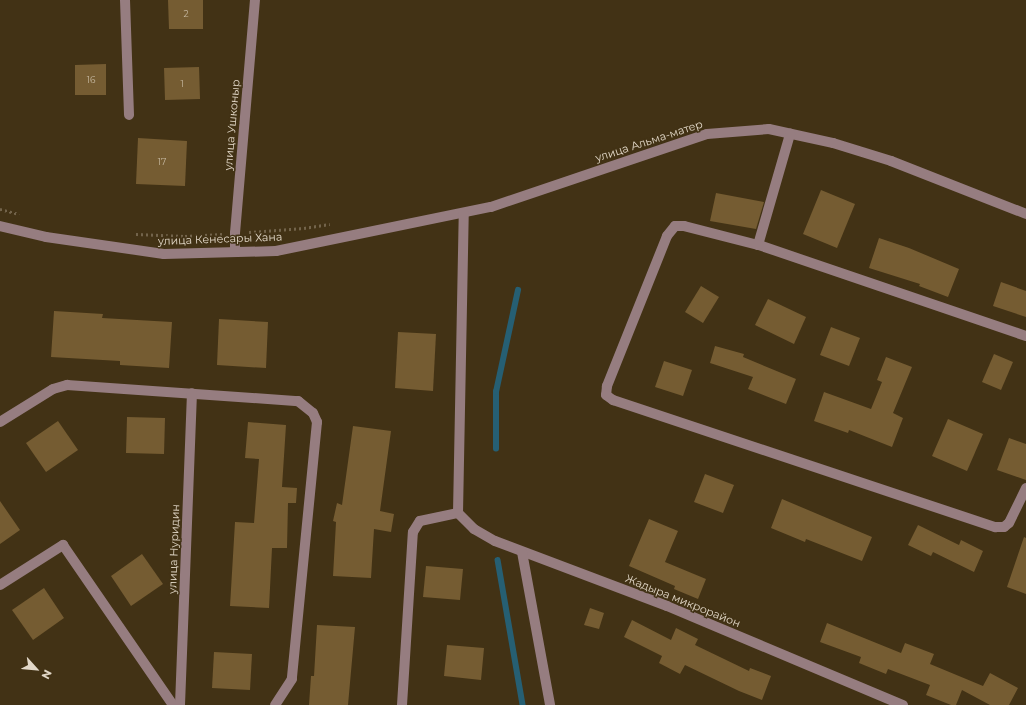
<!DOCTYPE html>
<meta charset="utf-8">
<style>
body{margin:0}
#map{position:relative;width:1026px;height:705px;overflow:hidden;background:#423215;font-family:Montserrat,sans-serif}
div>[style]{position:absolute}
.stream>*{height:5.5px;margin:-2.75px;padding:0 2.75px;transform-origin:2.75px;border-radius:2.75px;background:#265f73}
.building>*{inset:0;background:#755c32}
.path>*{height:2.5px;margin-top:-1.25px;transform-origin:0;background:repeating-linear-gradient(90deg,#73644b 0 2px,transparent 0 5px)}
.minor>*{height:10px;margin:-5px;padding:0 5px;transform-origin:5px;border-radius:5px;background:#967d80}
span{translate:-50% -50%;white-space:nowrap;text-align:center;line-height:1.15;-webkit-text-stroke:3px #423215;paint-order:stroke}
.number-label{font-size:9px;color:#c7b9a2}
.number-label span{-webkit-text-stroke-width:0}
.street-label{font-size:11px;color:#e2d8c8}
.north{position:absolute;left:16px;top:649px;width:40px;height:40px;-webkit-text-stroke:3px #423215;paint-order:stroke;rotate:117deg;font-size:11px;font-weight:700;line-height:16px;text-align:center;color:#e2d8c8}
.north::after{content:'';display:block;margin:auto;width:14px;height:18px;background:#e2d8c8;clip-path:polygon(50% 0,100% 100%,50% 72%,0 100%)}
</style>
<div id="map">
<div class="stream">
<i style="left:496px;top:449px;width:57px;rotate:-90deg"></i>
<i style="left:496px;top:392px;width:104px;rotate:-77.8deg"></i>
<i style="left:498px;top:560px;width:147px;rotate:80.2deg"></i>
</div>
<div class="building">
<i style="clip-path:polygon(168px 0,203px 0,203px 29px,169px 29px)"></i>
<i style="clip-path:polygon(106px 64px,106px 95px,75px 95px,75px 65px)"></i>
<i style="clip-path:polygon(199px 67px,200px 99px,165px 100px,164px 68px)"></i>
<i style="clip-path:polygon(138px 138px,187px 141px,185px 186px,136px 184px)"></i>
<i style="clip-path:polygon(821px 190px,855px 204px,837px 248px,803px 234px)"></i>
<i style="clip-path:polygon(716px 193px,764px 202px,756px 229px,710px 221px)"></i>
<i style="clip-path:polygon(879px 238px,909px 248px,959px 269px,948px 297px,919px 286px,920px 284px,869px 268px)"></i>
<i style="clip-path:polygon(1001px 282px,1026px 291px,1026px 317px,993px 306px)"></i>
<i style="clip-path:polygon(701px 286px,719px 297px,703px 323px,685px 312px)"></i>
<i style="clip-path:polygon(768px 299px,806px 317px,794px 344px,755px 325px)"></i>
<i style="clip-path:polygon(54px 311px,103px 314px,102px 318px,172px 322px,169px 368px,120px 365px,120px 361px,51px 357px)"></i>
<i style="clip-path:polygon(219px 319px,268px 322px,266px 368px,217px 365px)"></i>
<i style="clip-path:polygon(831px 327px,860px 338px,849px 366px,820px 355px)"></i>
<i style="clip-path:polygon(398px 332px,436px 334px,433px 391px,395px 388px)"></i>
<i style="clip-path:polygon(715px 346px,744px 354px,743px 357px,796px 379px,786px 404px,748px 389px,753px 377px,710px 363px)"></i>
<i style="clip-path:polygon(994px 354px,1013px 362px,1001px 390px,982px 382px)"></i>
<i style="clip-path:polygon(886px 357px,912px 367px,893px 413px,903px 418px,892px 447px,849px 430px,848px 433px,814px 421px,824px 392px,871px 409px,882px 382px,877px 380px)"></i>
<i style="clip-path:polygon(664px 361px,692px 370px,683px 396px,655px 387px)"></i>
<i style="clip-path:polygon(127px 417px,165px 418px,164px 454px,126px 453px)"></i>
<i style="clip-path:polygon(948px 419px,983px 434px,967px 471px,932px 456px)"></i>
<i style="clip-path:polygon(58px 421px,78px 450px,46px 472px,26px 443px)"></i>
<i style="clip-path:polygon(248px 422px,286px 425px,282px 487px,297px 488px,296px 503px,288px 503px,287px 548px,272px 548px,269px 608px,230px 606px,235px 522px,254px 523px,259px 459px,245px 458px)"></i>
<i style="clip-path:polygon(353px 426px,391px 431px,380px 511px,394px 514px,391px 532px,374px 529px,371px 578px,333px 576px,336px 522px,333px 521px,337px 503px,342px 505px)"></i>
<i style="clip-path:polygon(1009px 438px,1026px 444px,1026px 480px,997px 470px)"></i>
<i style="clip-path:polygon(705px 474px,734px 485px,723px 513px,694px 502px)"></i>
<i style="clip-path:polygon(782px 499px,872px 537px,862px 561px,806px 539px,805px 542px,771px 528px)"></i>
<i style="clip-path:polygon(0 501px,20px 530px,0 544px)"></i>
<i style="clip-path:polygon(649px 519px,678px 531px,665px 562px,706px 579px,698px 599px,674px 589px,675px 586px,629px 566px)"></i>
<i style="clip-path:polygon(918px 525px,959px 545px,961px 540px,983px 551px,974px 572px,933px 552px,931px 556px,908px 545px)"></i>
<i style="clip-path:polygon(1024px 537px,1026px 538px,1026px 594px,1007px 587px)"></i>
<i style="clip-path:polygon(142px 554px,163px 584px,131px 606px,111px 576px)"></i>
<i style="clip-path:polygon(426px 566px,463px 569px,460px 600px,423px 597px)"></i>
<i style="clip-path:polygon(44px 588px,64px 618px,33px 640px,12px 610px)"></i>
<i style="clip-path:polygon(590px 608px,604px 613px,599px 629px,584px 625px)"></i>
<i style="clip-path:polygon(632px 620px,671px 640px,676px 628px,698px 639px,695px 645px,749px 671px,750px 668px,771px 676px,762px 700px,739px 691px,685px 665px,680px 674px,659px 663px,662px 656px,624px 637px)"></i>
<i style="clip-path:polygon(827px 623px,901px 653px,905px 643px,934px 654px,930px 664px,983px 686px,990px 673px,1018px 688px,1009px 705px,990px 705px,962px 690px,956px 705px,951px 705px,926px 695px,930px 685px,888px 669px,886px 674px,859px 663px,861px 657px,820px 642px)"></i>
<i style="clip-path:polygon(317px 625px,355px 627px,348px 705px,309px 705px,311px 676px,314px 676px)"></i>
<i style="clip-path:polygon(447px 645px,484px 648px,481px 680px,444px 676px)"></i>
<i style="clip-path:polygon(214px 652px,252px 654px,250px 690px,212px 688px)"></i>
</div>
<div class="path">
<i style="left:0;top:209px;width:20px;rotate:15deg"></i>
<i style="left:249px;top:232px;width:55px;rotate:-4.2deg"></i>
<i style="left:304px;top:228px;width:26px;rotate:-9deg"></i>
<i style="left:136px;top:234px;width:49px;rotate:2.3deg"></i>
<i style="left:185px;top:236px;width:38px;rotate:-3deg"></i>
</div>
<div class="minor">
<i style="left:125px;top:0;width:115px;rotate:88deg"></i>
<i style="left:0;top:226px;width:47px;rotate:13.4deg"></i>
<i style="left:46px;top:237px;width:119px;rotate:8.2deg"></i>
<i style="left:164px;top:254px;width:112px;rotate:-1.5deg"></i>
<i style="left:276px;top:251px;width:219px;rotate:-11.6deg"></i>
<i style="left:491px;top:207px;width:228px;rotate:-18.7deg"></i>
<i style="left:707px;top:134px;width:62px;rotate:-4.6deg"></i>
<i style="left:769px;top:129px;width:66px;rotate:12.3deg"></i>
<i style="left:833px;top:143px;width:61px;rotate:17.2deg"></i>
<i style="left:891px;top:161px;width:145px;rotate:21.4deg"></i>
<i style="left:758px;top:245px;width:116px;rotate:-73.9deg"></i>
<i style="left:235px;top:252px;width:19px;rotate:-90deg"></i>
<i style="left:235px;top:233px;width:234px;rotate:-85.1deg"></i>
<i style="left:1026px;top:336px;width:283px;rotate:-161.2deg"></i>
<i style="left:758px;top:245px;width:76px;rotate:-165.6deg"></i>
<i style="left:684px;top:226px;width:9px;rotate:180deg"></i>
<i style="left:675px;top:226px;width:13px;rotate:129deg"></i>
<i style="left:667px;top:236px;width:162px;rotate:111.8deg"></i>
<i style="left:607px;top:386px;width:9px;rotate:96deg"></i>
<i style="left:606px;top:395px;width:9px;rotate:36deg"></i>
<i style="left:613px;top:400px;width:403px;rotate:18.4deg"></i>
<i style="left:995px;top:527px;width:9px"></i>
<i style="left:1004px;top:527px;width:6px;rotate:-39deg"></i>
<i style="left:1009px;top:523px;width:39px;rotate:-64deg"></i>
<i style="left:0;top:422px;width:62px;rotate:-31.9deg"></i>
<i style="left:53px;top:389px;width:15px;rotate:-16deg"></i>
<i style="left:67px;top:385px;width:232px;rotate:4deg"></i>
<i style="left:298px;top:401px;width:19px;rotate:39deg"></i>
<i style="left:313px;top:413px;width:10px;rotate:66deg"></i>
<i style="left:317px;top:422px;width:258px;rotate:95.6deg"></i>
<i style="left:292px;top:679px;width:31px;rotate:123deg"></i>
<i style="left:458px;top:513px;width:23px;rotate:45deg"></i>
<i style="left:474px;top:529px;width:24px;rotate:30deg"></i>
<i style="left:495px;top:541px;width:184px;rotate:20.7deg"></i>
<i style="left:667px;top:606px;width:256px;rotate:22.8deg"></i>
<i style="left:458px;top:513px;width:300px;rotate:-88.9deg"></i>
<i style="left:522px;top:552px;width:156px;rotate:79.6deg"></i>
<i style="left:0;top:585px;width:75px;rotate:-32.4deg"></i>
<i style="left:63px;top:545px;width:194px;rotate:55.5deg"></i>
<i style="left:180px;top:705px;width:312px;rotate:-87.8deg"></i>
<i style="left:402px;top:705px;width:173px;rotate:-86.4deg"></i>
<i style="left:413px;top:532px;width:13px;rotate:-58deg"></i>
<i style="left:420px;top:521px;width:39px;rotate:-12deg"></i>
</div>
<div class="number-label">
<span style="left:186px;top:14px">2</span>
<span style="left:91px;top:80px">16</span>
<span style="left:182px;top:84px">1</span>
<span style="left:162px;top:162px">17</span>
</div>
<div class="street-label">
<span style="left:232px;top:125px;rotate:-85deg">улица Ушконыр</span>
<span style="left:649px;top:141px;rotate:-18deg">улица Альма-матер</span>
<span style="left:220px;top:239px;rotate:-2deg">улица Кенесары Хана</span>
<span style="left:174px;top:549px;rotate:-88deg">улица Нуридин</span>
<span style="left:683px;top:601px;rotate:22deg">Жадыра микрорайон</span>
</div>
<div class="north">N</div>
</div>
